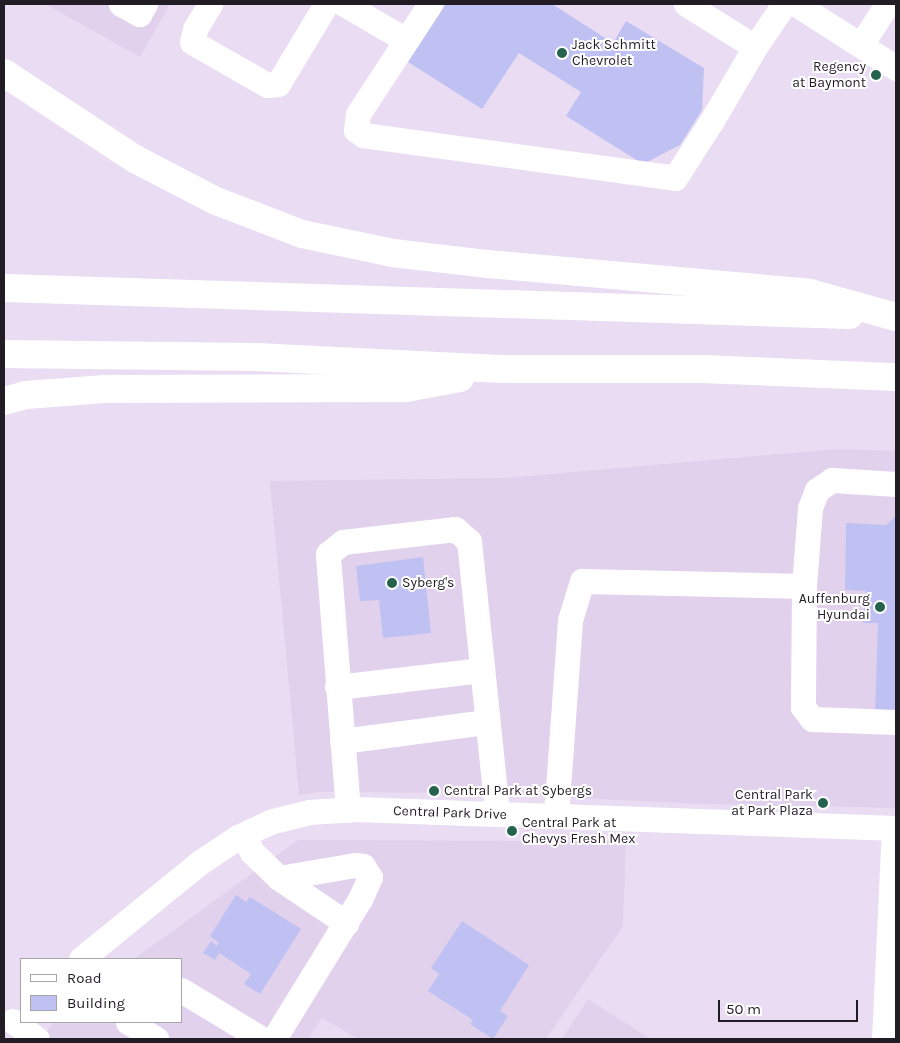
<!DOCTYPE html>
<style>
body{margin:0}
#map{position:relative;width:900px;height:1043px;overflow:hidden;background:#eaddf3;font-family:Karla,sans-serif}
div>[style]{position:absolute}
.built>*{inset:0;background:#e1d1ed}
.building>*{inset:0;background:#bfc1f3}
.minor>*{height:25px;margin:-12.5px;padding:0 12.5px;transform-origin:12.5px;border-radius:12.5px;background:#fff}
.highway>*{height:28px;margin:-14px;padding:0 14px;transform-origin:14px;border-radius:14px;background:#fff}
.dots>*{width:14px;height:14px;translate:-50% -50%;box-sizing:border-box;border:2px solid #fff;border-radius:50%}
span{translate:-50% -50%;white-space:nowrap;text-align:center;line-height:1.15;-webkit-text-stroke:4px #fff;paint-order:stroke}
.poi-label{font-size:14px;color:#221d25}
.left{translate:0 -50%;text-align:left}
.right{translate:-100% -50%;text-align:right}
.street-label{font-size:14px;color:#221d25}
.frame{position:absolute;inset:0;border:5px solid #221d25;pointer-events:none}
.legend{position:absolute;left:20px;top:958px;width:162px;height:65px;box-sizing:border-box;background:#fff;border:1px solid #a7a5a8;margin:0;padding:6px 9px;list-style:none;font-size:15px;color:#221d25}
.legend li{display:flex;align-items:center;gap:10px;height:25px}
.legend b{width:25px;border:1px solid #a7a5a8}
.scale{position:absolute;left:718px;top:1000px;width:140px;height:22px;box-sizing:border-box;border:2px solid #221d25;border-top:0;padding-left:6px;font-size:15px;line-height:18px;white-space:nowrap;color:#221d25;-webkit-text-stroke:4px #fff;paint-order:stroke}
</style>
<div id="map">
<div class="built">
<i style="clip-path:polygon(45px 4px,170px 4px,140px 57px)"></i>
<i style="clip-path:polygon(837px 449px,896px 451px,896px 808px,701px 804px,469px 793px,319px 792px,299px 795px,270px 481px,504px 478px)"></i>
<i style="clip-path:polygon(298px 840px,626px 841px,623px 926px,546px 1039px,358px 1039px,322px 1018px,308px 1039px,42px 1039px,54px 1022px,181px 1022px,181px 959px,134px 959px)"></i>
<i style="clip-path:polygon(588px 999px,651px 1039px,562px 1039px)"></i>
</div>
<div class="building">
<i style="clip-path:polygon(446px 4px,552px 4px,613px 43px,626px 21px,704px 68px,702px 110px,680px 145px,643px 164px,566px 116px,581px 92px,519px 53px,482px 109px,408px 62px)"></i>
<i style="clip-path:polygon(896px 516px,896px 715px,875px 714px,878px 623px,863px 623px,866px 591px,845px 590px,846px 523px,886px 525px)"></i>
<i style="clip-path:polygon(423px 557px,431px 633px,383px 638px,379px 600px,360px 601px,356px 566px)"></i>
<i style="clip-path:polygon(236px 895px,246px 902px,250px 897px,301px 929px,260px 994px,244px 984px,251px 974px,219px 953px,215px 960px,203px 953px,211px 941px,217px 946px,219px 943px,210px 936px)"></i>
<i style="clip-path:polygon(462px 921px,529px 965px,500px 1011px,508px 1016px,493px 1039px,470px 1024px,473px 1020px,428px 991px,439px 974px,431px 968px)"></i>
</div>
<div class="minor">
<i style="left:121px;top:4px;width:21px;rotate:29deg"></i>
<i style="left:139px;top:14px;width:12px;rotate:-59deg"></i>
<i style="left:210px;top:4px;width:29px;rotate:121deg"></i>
<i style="left:195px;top:29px;width:13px;rotate:103deg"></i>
<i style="left:192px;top:42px;width:86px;rotate:29.8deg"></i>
<i style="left:267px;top:85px;width:11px;rotate:-5deg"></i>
<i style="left:278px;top:84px;width:93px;rotate:-59deg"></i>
<i style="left:344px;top:4px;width:72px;rotate:30.1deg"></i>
<i style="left:430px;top:4px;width:131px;rotate:123.2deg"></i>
<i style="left:358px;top:114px;width:16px;rotate:97deg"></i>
<i style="left:356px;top:130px;width:9px;rotate:36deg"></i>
<i style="left:363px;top:135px;width:315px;rotate:7.8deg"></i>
<i style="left:675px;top:178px;width:67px;rotate:-57.3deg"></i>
<i style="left:711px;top:122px;width:87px;rotate:-59.6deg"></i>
<i style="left:686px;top:4px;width:81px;rotate:31.9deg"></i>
<i style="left:755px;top:47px;width:52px;rotate:-56deg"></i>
<i style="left:796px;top:4px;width:119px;rotate:32.6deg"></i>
<i style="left:861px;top:45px;width:49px;rotate:-57.6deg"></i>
<i style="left:804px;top:586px;width:121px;rotate:90.5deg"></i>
<i style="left:803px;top:707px;width:15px;rotate:53deg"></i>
<i style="left:812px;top:719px;width:84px;rotate:2deg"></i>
<i style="left:337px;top:687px;width:146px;rotate:-6.7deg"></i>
<i style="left:342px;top:741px;width:146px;rotate:-7.5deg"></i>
<i style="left:348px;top:810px;width:257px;rotate:-94.5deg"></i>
<i style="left:328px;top:554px;width:19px;rotate:-39deg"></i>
<i style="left:343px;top:542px;width:113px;rotate:-6.6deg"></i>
<i style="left:455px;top:529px;width:18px;rotate:41deg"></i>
<i style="left:469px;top:541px;width:274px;rotate:84.1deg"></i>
<i style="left:556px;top:816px;width:196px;rotate:-85.9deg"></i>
<i style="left:570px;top:620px;width:41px;rotate:-72.9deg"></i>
<i style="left:582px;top:581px;width:222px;rotate:1.3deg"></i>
<i style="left:804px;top:586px;width:78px;rotate:-85.6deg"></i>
<i style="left:810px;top:508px;width:19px;rotate:-69deg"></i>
<i style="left:817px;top:490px;width:18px;rotate:-34deg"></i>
<i style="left:832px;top:480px;width:64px;rotate:3.6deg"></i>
<i style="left:243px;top:835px;width:19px;rotate:62deg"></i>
<i style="left:252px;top:852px;width:37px;rotate:44deg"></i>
<i style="left:279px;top:878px;width:77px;rotate:-9.7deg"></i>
<i style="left:355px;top:865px;width:8px;rotate:7deg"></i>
<i style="left:363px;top:866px;width:13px;rotate:58deg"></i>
<i style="left:370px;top:877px;width:24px;rotate:114deg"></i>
<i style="left:360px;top:899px;width:164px;rotate:121.6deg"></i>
<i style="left:279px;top:878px;width:81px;rotate:33.9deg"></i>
<i style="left:81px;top:959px;width:152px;rotate:-39.1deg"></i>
<i style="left:199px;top:863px;width:47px;rotate:-33.7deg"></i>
<i style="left:238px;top:837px;width:38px;rotate:-25deg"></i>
<i style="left:273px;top:821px;width:37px;rotate:-14deg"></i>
<i style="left:309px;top:812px;width:46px;rotate:-3.7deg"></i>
<i style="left:355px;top:809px;width:541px;rotate:2.01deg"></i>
<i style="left:181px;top:990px;width:95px;rotate:31.2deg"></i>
<i style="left:13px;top:1021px;width:30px;rotate:37deg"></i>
<i style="left:128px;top:1022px;width:33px;rotate:31deg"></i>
<i style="left:884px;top:1039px;width:211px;rotate:-87.3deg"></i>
</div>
<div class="highway">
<i style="left:4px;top:73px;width:157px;rotate:33.3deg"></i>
<i style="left:135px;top:159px;width:91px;rotate:27.4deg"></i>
<i style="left:216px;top:201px;width:92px;rotate:21deg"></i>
<i style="left:302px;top:234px;width:93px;rotate:11.8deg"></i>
<i style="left:393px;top:253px;width:96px;rotate:6.6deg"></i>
<i style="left:488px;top:264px;width:323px;rotate:5.1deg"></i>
<i style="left:810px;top:293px;width:89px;rotate:15.6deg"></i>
<i style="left:4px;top:288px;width:846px;rotate:1.83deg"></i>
<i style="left:4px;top:354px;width:252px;rotate:0.7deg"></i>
<i style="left:256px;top:357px;width:248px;rotate:2.8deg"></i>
<i style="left:504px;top:369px;width:198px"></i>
<i style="left:702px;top:369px;width:194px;rotate:2.4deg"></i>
<i style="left:4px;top:401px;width:23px;rotate:-15deg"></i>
<i style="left:26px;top:395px;width:79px;rotate:-4.3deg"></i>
<i style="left:105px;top:389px;width:301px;rotate:-0.2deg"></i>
<i style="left:406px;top:388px;width:55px;rotate:-10.5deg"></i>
</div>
<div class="dots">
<i style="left:562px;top:53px;background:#26634f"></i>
<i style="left:876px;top:75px;background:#26634f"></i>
<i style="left:392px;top:583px;background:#26634f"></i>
<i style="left:880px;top:607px;background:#26634f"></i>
<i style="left:434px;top:791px;background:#26634f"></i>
<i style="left:823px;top:803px;background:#26634f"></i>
<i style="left:512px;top:831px;background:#26634f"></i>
</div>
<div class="poi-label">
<span class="left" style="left:572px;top:53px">Jack Schmitt<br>Chevrolet</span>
<span class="right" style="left:866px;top:75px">Regency<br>at Baymont</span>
<span class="left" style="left:402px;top:583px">Syberg's</span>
<span class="right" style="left:870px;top:607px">Auffenburg<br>Hyundai</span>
<span class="left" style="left:444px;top:791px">Central Park at Sybergs</span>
<span class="right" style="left:813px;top:803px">Central Park<br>at Park Plaza</span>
<span class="left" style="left:522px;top:831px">Central Park at<br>Chevys Fresh Mex</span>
</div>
<div class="street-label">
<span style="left:450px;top:813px;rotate:2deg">Central Park Drive</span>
</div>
<div class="frame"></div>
<ul class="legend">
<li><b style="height:6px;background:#fff"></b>Road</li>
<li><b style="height:14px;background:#bfc1f3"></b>Building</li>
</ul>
<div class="scale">50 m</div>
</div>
